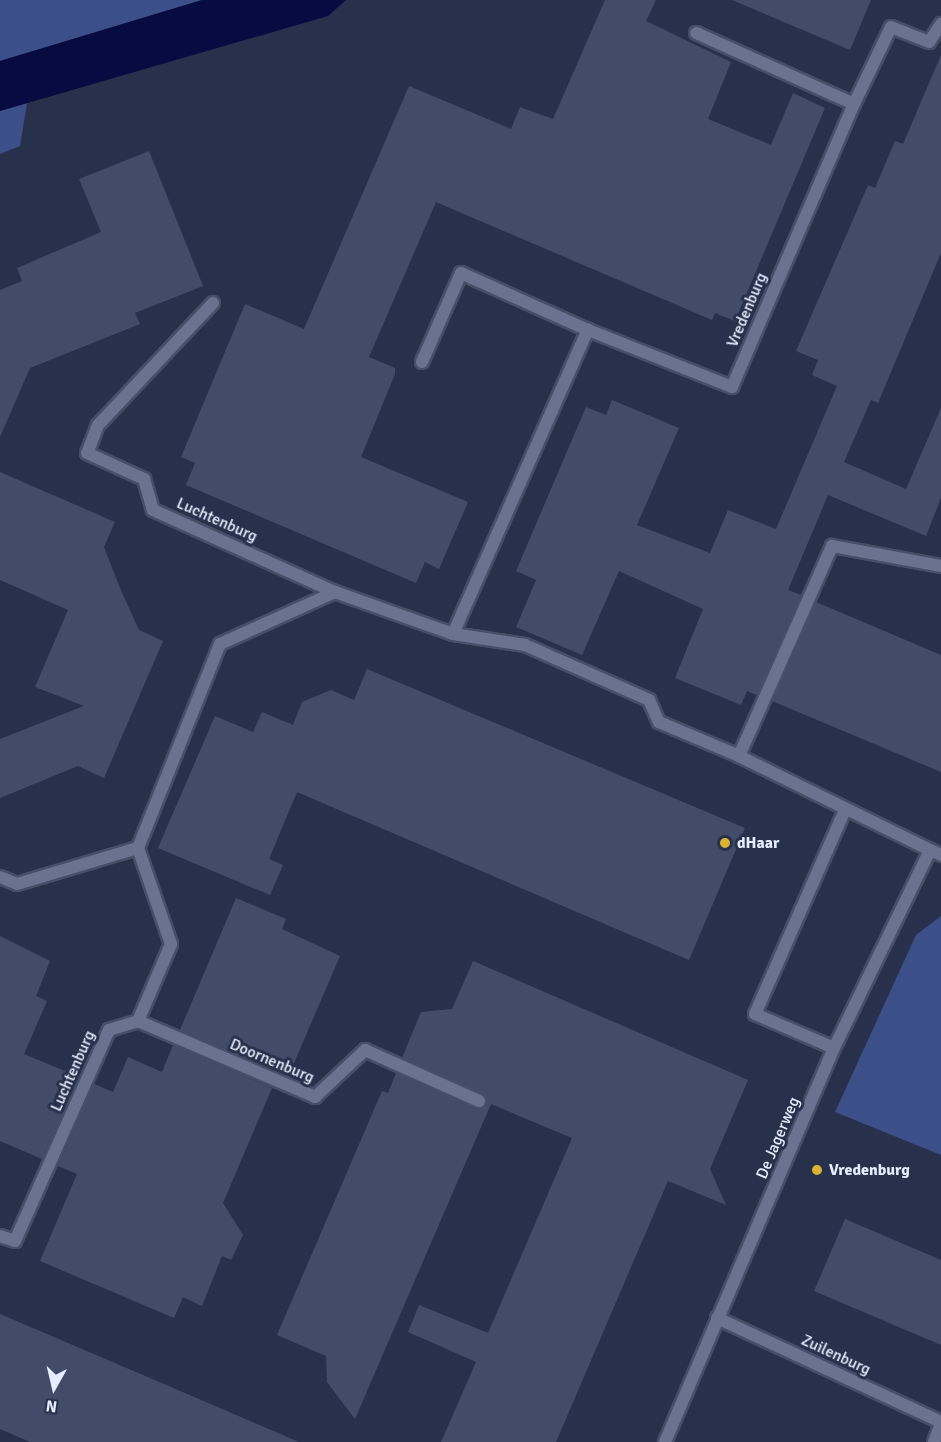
<!DOCTYPE html>
<style>
body{margin:0}
#map{position:relative;width:941px;height:1442px;overflow:hidden;background:#28314b;font-family:Signika,sans-serif}
div>[style]{position:absolute}
.green>*{inset:0;background:#3d4f89}
.water>*{inset:0;background:#060b41}
.building>*{inset:0;background:#424c68}
.roads{filter:drop-shadow(2px 0 #464f68) drop-shadow(-2px 0 #464f68) drop-shadow(0 2px #464f68) drop-shadow(0 -2px #464f68)}
.minor>*{height:12px;margin:-6px;padding:0 6px;transform-origin:6px;border-radius:6px;background:#69738f}
.tertiary>*{height:12px;margin:-6px;padding:0 6px;transform-origin:6px;border-radius:6px;background:#69738f}
.dots>*{width:16px;height:16px;translate:-50% -50%;box-sizing:border-box;border:3px solid #28314b;border-radius:50%}
span{translate:-50% -50%;white-space:nowrap;text-align:center;line-height:1.15;-webkit-text-stroke:6px #28314b;paint-order:stroke}
.street-label{font-size:16px;color:#e6edff}
.poi-label{font-size:16px;color:#e6edff;font-weight:700}
.left{translate:0 -50%;text-align:left}
.north{position:absolute;left:24px;top:1358px;width:60px;height:60px;-webkit-text-stroke:4px #28314b;paint-order:stroke;rotate:188deg;font-size:16px;font-weight:700;line-height:24px;text-align:center;color:#e6edff}
.north::after{content:'';display:block;margin:auto;width:21px;height:27px;background:#e6edff;clip-path:polygon(50% 0,100% 100%,50% 72%,0 100%)}
</style>
<div id="map">
<div class="green">
<i style="clip-path:polygon(0 0,202px 0,0 61px)"></i>
<i style="clip-path:polygon(27px 103px,20px 146px,0 154px,0 111px)"></i>
<i style="clip-path:polygon(941px 916px,941px 1155px,835px 1112px,916px 935px)"></i>
</div>
<div class="water">
<i style="clip-path:polygon(202px 0,346px 0,328px 16px,0 111px,0 61px)"></i>
</div>
<div class="building">
<i style="clip-path:polygon(605px 0,656px 0,646px 21px,731px 62px,708px 119px,771px 145px,793px 93px,825px 108px,735px 321px,715px 313px,712px 320px,436px 202px,369px 357px,395px 368px,395px 374px,361px 457px,468px 502px,439px 569px,425px 562px,416px 583px,186px 485px,195px 463px,181px 457px,245px 304px,304px 329px,409px 86px,511px 129px,520px 107px,553px 119px)"></i>
<i style="clip-path:polygon(732px 0,871px 0,850px 50px)"></i>
<i style="clip-path:polygon(941px 55px,941px 253px,878px 403px,871px 400px,844px 462px,906px 489px,941px 408px,941px 498px,926px 536px,828px 495px,788px 590px,801px 595px,757px 695px,747px 691px,741px 705px,675px 678px,703px 609px,619px 571px,582px 655px,516px 627px,536px 580px,516px 571px,586px 407px,606px 415px,612px 400px,679px 428px,637px 525px,710px 553px,728px 510px,776px 529px,837px 386px,812px 375px,818px 360px,796px 351px,868px 185px,875px 188px,895px 141px,903px 144px)"></i>
<i style="clip-path:polygon(149px 151px,203px 286px,135px 313px,140px 324px,30px 368px,0 437px,0 290px,22px 281px,17px 268px,101px 232px,79px 179px)"></i>
<i style="clip-path:polygon(0 472px,115px 522px,104px 547px,120px 588px,139px 630px,163px 641px,104px 778px,78px 766px,0 798px,0 739px,84px 706px,35px 687px,68px 610px,0 580px)"></i>
<i style="clip-path:polygon(816px 602px,941px 655px,941px 772px,772px 701px)"></i>
<i style="clip-path:polygon(367px 669px,745px 828px,689px 960px,297px 792px,269px 859px,283px 865px,270px 895px,158px 848px,215px 716px,253px 732px,262px 712px,293px 725px,302px 702px,331px 690px,354px 700px)"></i>
<i style="clip-path:polygon(236px 898px,286px 919px,282px 929px,340px 956px,294px 1063px,285px 1059px,279px 1072px,180px 1030px)"></i>
<i style="clip-path:polygon(0 936px,50px 961px,36px 996px,47px 1001px,24px 1054px,79px 1077px,42px 1159px,0 1141px)"></i>
<i style="clip-path:polygon(473px 961px,748px 1080px,710px 1169px,726px 1205px,668px 1181px,556px 1442px,441px 1442px,476px 1362px,408px 1332px,419px 1305px,488px 1333px,572px 1138px,491px 1104px,355px 1419px,327px 1382px,326px 1356px,277px 1335px,382px 1091px,388px 1093px,396px 1073px,476px 1109px,486px 1105px,482px 1093px,402px 1058px,421px 1012px,452px 1009px)"></i>
<i style="clip-path:polygon(173px 1045px,272px 1088px,223px 1203px,243px 1235px,231px 1260px,222px 1256px,202px 1306px,183px 1297px,174px 1318px,40px 1261px,77px 1174px,58px 1166px,94px 1084px,113px 1092px,128px 1057px,162px 1072px)"></i>
<i style="clip-path:polygon(845px 1219px,941px 1260px,941px 1345px,814px 1291px)"></i>
<i style="clip-path:polygon(0 1314px,143px 1375px,299px 1442px,30px 1442px,0 1429px)"></i>
</div>
<div class="roads">
<div class="minor">
<i style="left:854px;top:104px;width:85px;rotate:-64.3deg"></i>
<i style="left:891px;top:27px;width:41px;rotate:21.5deg"></i>
<i style="left:929px;top:42px;width:22px;rotate:-56deg"></i>
<i style="left:213px;top:303px;width:168px;rotate:133.3deg"></i>
<i style="left:98px;top:425px;width:30px;rotate:111deg"></i>
<i style="left:87px;top:453px;width:63px;rotate:24.5deg"></i>
<i style="left:144px;top:479px;width:32px;rotate:74deg"></i>
<i style="left:153px;top:510px;width:200px;rotate:24.3deg"></i>
<i style="left:422px;top:362px;width:97px;rotate:-66.3deg"></i>
<i style="left:461px;top:273px;width:139px;rotate:24.2deg"></i>
<i style="left:453px;top:634px;width:333px;rotate:-66.1deg"></i>
<i style="left:588px;top:330px;width:155px;rotate:21.6deg"></i>
<i style="left:732px;top:387px;width:308px;rotate:-66.7deg"></i>
<i style="left:854px;top:104px;width:173px;rotate:-155.8deg"></i>
<i style="left:930px;top:850px;width:213px;rotate:-153.8deg"></i>
<i style="left:739px;top:756px;width:230px;rotate:-66.1deg"></i>
<i style="left:832px;top:546px;width:111px;rotate:10.4deg"></i>
<i style="left:0;top:877px;width:18px;rotate:22deg"></i>
<i style="left:17px;top:884px;width:126px;rotate:-16.6deg"></i>
<i style="left:138px;top:1021px;width:193px;rotate:23.2deg"></i>
<i style="left:315px;top:1097px;width:69px;rotate:-43.2deg"></i>
<i style="left:365px;top:1050px;width:125px;rotate:24.1deg"></i>
<i style="left:834px;top:1048px;width:86px;rotate:-156.7deg"></i>
<i style="left:755px;top:1014px;width:223px;rotate:-66.2deg"></i>
<i style="left:0;top:1236px;width:16px;rotate:18deg"></i>
<i style="left:15px;top:1241px;width:231px;rotate:-66deg"></i>
<i style="left:109px;top:1030px;width:30px;rotate:-17deg"></i>
<i style="left:138px;top:1021px;width:84px;rotate:-66.8deg"></i>
<i style="left:171px;top:944px;width:102px;rotate:-109deg"></i>
<i style="left:138px;top:848px;width:220px;rotate:-68.1deg"></i>
<i style="left:220px;top:644px;width:126px;rotate:-24.3deg"></i>
<i style="left:335px;top:592px;width:125px;rotate:19.6deg"></i>
<i style="left:453px;top:634px;width:73px;rotate:8.7deg"></i>
<i style="left:525px;top:645px;width:136px;rotate:23.9deg"></i>
<i style="left:649px;top:700px;width:24px;rotate:66deg"></i>
<i style="left:659px;top:722px;width:87px;rotate:23deg"></i>
<i style="left:717px;top:1318px;width:247px;rotate:24.9deg"></i>
<i style="left:934px;top:1442px;width:19px;rotate:-69deg"></i>
</div>
<div class="tertiary">
<i style="left:665px;top:1442px;width:429px;rotate:-66.8deg"></i>
<i style="left:834px;top:1048px;width:220px;rotate:-64.1deg"></i>
<i style="left:930px;top:850px;width:12px;rotate:24deg"></i>
</div>
</div>
<div class="dots">
<i style="left:725px;top:843px;background:#dcb233"></i>
<i style="left:817px;top:1170px;background:#dcb233"></i>
</div>
<div class="street-label">
<span style="left:747px;top:310px;rotate:-67deg">Vredenburg</span>
<span style="left:217px;top:520px;rotate:24deg">Luchtenburg</span>
<span style="left:272px;top:1061px;rotate:23deg">Doornenburg</span>
<span style="left:73px;top:1071px;rotate:-66deg">Luchtenburg</span>
<span style="left:778px;top:1138px;rotate:-67deg">De Jagerweg</span>
<span style="left:836px;top:1355px;rotate:25deg">Zuilenburg</span>
</div>
<div class="poi-label">
<span class="left" style="left:737px;top:843px">dHaar</span>
<span class="left" style="left:829px;top:1170px">Vredenburg</span>
</div>
<div class="north">N</div>
</div>
